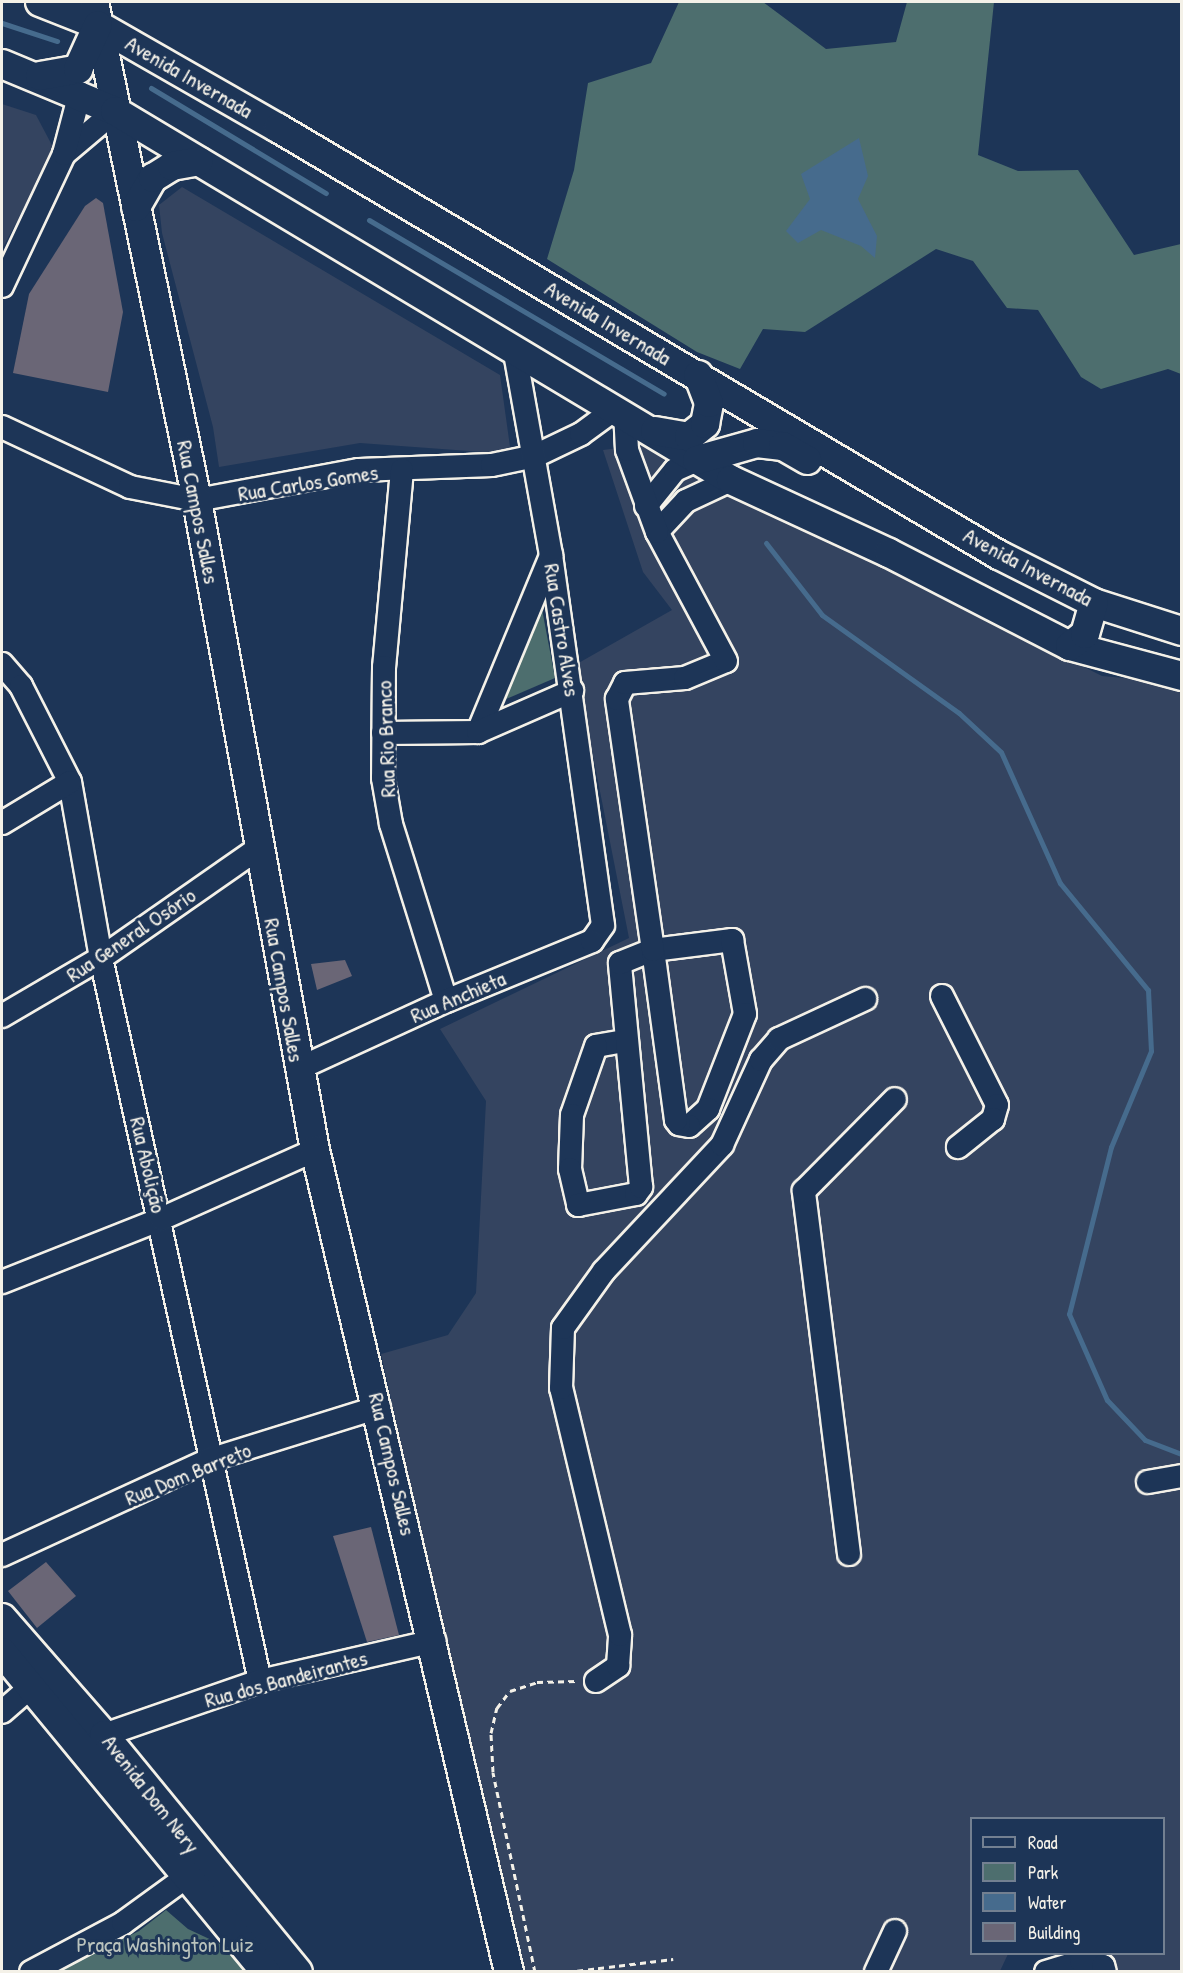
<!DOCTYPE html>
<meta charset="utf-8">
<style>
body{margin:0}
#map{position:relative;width:1183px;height:1973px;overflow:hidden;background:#1d3557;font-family:"Patrick Hand",sans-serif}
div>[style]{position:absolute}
.built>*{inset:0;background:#344460}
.green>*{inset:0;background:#4d6e6e}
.water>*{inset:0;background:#466b8d}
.stream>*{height:5px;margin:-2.5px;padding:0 2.5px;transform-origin:2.5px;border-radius:2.5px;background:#466b8d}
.building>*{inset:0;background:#6a6676}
.path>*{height:3px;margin-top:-1.5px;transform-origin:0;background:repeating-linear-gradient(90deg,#f4f1e8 0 6px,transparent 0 10.5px)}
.roads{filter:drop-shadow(2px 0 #f4f1e8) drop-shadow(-2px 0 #f4f1e8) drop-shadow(0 2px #f4f1e8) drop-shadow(0 -2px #f4f1e8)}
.minor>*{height:22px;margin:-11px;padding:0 11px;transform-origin:11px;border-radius:11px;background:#1d3557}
.major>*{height:28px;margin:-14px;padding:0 14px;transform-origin:14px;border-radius:14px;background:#1d3557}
span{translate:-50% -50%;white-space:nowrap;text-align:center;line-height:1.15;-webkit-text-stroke:6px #1d3557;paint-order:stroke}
.street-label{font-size:22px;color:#f4f1e8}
.park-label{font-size:22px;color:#bac3bd}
.frame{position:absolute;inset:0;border:3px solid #f4f1e8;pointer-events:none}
.legend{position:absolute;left:970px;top:1817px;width:195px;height:138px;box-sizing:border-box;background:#1d3557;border:2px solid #738091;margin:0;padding:8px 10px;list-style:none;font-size:18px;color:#f4f1e8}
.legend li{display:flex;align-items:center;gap:12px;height:30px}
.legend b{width:30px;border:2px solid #738091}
</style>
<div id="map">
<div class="built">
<i style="clip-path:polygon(2px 104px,36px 115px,55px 151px,2px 249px)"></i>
<i style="clip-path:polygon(182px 187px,500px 375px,511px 454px,360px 443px,219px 467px,213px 427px,162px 233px,159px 205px)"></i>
<i style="clip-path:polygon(643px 445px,1102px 676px,1181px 683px,1181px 1971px,1109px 1971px,1104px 1954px,1164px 1954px,1164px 1818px,972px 1818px,972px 1954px,1008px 1954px,1000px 1971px,519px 1971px,381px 1354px,448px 1335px,476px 1293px,486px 1101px,440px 1029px,629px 938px,575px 665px,672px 610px,643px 572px,603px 450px)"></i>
</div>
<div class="green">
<i style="clip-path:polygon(679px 2px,763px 2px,826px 49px,896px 42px,907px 2px,994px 2px,978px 155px,1018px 171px,1078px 170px,1134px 255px,1181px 244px,1181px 374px,1168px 369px,1101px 389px,1081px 377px,1038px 310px,1007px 308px,973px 261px,936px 249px,805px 332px,763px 329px,740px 369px,697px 352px,547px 259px,574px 170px,588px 83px,651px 63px)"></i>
<i style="clip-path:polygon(542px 609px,555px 678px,499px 702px)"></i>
<i style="clip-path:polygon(166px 1910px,188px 1929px,233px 1950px,252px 1972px,56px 1972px,139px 1931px)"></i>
</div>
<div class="water">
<i style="clip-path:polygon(859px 138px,868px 176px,858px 199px,877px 236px,875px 258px,861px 246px,821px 230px,798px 243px,786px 231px,810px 199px,801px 174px)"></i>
</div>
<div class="stream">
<i style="left:2px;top:23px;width:58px;rotate:18.1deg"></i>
<i style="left:151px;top:88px;width:204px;rotate:31deg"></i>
<i style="left:369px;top:220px;width:342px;rotate:30.5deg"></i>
<i style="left:766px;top:543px;width:91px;rotate:52.1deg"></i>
<i style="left:822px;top:615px;width:168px;rotate:35.6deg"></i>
<i style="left:959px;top:713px;width:57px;rotate:42.9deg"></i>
<i style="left:1001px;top:752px;width:144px;rotate:65.8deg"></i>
<i style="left:1060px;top:883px;width:139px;rotate:50.6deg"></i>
<i style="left:1148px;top:990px;width:61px;rotate:87.2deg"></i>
<i style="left:1151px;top:1051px;width:104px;rotate:112.6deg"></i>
<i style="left:1111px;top:1147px;width:172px;rotate:104.1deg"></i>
<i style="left:1069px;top:1314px;width:94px;rotate:66.2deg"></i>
<i style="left:1107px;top:1400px;width:55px;rotate:46.5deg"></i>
<i style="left:1145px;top:1440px;width:40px;rotate:21deg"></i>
</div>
<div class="building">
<i style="clip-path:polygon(96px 198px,103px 203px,123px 312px,108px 392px,13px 373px,29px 294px,85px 206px)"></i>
<i style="clip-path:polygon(345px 960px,352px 976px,317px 990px,311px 964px)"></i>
<i style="clip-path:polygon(371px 1527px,399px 1635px,367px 1642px,333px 1536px)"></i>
<i style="clip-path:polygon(46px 1562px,76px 1596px,37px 1628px,8px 1591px)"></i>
</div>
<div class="path">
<i style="left:535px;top:1972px;width:204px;rotate:-101.9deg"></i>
<i style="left:493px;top:1772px;width:39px;rotate:-93deg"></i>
<i style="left:491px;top:1733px;width:26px;rotate:-77deg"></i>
<i style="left:497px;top:1708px;width:21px;rotate:-53deg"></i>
<i style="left:510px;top:1691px;width:28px;rotate:-18deg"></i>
<i style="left:537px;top:1682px;width:40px;rotate:-1.4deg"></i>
<i style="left:567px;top:1972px;width:107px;rotate:-7deg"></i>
</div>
<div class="roads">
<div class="minor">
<i style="left:64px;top:154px;width:67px;rotate:-40.1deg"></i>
<i style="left:2px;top:286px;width:146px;rotate:-64.8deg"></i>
<i style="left:64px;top:154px;width:63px;rotate:-75.3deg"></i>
<i style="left:2px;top:427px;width:141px;rotate:25.1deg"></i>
<i style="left:130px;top:487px;width:68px;rotate:11deg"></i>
<i style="left:197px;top:500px;width:165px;rotate:-10.5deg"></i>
<i style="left:359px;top:470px;width:133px;rotate:-2.2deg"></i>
<i style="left:492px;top:465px;width:44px;rotate:-11.8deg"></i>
<i style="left:535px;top:456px;width:51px;rotate:-25.6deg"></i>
<i style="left:581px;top:434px;width:42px;rotate:-36.3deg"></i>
<i style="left:402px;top:470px;width:198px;rotate:95.2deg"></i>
<i style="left:384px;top:667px;width:111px;rotate:90.5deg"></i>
<i style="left:383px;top:778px;width:47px;rotate:80.1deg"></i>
<i style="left:391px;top:824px;width:185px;rotate:72.7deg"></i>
<i style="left:646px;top:506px;width:46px;rotate:-51.1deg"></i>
<i style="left:675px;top:470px;width:24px;rotate:-24deg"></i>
<i style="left:657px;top:532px;width:42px;rotate:-46.9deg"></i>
<i style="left:686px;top:501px;width:50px;rotate:-25deg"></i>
<i style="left:2px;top:664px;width:29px;rotate:49deg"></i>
<i style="left:21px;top:686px;width:108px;rotate:63deg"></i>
<i style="left:70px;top:782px;width:179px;rotate:80deg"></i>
<i style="left:101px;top:958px;width:740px;rotate:77.6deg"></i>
<i style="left:478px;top:732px;width:191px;rotate:-67.5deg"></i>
<i style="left:383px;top:733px;width:95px;rotate:-0.6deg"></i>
<i style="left:478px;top:732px;width:103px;rotate:-23.6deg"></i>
<i style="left:2px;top:823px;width:79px;rotate:-31.1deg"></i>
<i style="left:942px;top:996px;width:122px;rotate:63.2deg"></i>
<i style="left:997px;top:1105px;width:15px;rotate:106deg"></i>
<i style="left:993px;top:1119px;width:45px;rotate:141.3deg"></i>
<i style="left:2px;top:1016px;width:115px;rotate:-30.4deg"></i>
<i style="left:101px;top:958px;width:190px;rotate:-34.9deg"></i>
<i style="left:624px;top:1041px;width:28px;rotate:170deg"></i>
<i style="left:596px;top:1046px;width:73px;rotate:109.2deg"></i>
<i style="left:572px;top:1115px;width:54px;rotate:92.1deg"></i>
<i style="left:570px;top:1169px;width:37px;rotate:77deg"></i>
<i style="left:578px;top:1205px;width:59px;rotate:-10.7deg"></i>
<i style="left:636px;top:1194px;width:9px;rotate:-54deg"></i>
<i style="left:641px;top:1187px;width:225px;rotate:-95.4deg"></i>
<i style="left:620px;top:963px;width:35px;rotate:-22deg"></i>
<i style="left:653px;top:950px;width:80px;rotate:-7.2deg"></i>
<i style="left:732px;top:940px;width:75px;rotate:80deg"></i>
<i style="left:745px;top:1014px;width:102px;rotate:111.3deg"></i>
<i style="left:708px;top:1109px;width:25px;rotate:138deg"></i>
<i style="left:689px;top:1126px;width:10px;rotate:-169deg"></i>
<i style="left:679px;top:1124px;width:5px;rotate:-127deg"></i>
<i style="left:676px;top:1120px;width:172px;rotate:-97.7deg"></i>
<i style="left:653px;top:950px;width:254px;rotate:-98.2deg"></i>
<i style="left:617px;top:699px;width:18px;rotate:-63deg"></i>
<i style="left:625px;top:683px;width:60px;rotate:-4.8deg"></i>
<i style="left:685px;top:678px;width:44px;rotate:-22.5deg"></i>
<i style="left:726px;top:661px;width:146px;rotate:-118.1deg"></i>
<i style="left:657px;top:532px;width:87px;rotate:-110.1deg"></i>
<i style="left:627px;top:450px;width:34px;rotate:-93deg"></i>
<i style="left:298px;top:1069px;width:163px;rotate:-24.7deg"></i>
<i style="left:446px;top:1001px;width:158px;rotate:-22.3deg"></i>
<i style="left:592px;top:941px;width:19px;rotate:-55deg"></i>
<i style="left:603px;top:925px;width:374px;rotate:-98deg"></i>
<i style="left:551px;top:555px;width:210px;rotate:-100.1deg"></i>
<i style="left:2px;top:1282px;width:171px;rotate:-21.6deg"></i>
<i style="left:161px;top:1219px;width:169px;rotate:-24.1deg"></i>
<i style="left:1148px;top:1482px;width:35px;rotate:-10deg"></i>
<i style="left:849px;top:1554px;width:366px;rotate:-97.1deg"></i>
<i style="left:804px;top:1191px;width:129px;rotate:-45.3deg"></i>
<i style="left:2px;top:1555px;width:228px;rotate:-24.7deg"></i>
<i style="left:209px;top:1460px;width:178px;rotate:-17.3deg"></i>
<i style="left:596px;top:1681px;width:27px;rotate:-34deg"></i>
<i style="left:618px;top:1666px;width:31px;rotate:-86deg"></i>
<i style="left:620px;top:1635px;width:254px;rotate:-103.4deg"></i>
<i style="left:561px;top:1388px;width:60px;rotate:-88.1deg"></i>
<i style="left:563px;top:1328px;width:70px;rotate:-54.3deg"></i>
<i style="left:604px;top:1271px;width:173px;rotate:-46.9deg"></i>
<i style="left:722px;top:1145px;width:94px;rotate:-65.4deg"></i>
<i style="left:761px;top:1060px;width:28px;rotate:-49deg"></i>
<i style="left:779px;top:1039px;width:95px;rotate:-24.9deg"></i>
<i style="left:2px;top:1712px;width:38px;rotate:-41deg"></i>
<i style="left:104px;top:1735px;width:165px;rotate:-19.1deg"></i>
<i style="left:260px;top:1681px;width:179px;rotate:-12.9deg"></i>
<i style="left:31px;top:1972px;width:104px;rotate:-28deg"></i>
<i style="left:123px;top:1923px;width:95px;rotate:-36deg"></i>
<i style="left:876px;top:1972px;width:45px;rotate:-65.1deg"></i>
<i style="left:1046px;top:1972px;width:37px;rotate:-17deg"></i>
<i style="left:1081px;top:1961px;width:23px;rotate:13deg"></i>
<i style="left:1103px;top:1966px;width:6px;rotate:72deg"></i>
</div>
<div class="major">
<i style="left:40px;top:2px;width:62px;rotate:21.6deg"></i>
<i style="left:98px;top:25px;width:207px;rotate:29.8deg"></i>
<i style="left:278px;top:128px;width:838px;rotate:30.64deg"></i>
<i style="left:999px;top:555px;width:106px;rotate:26.8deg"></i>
<i style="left:1094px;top:603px;width:92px;rotate:17.7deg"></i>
<i style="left:94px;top:2px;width:509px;rotate:78.31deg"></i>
<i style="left:197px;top:500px;width:661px;rotate:79.71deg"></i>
<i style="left:315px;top:1150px;width:845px;rotate:76.72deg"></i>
<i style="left:2px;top:64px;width:122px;rotate:22.6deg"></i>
<i style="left:115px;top:111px;width:718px;rotate:30.92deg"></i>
<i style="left:731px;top:480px;width:174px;rotate:24.8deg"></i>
<i style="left:889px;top:553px;width:203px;rotate:27.2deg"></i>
<i style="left:1070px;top:646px;width:116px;rotate:15deg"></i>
<i style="left:40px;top:76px;width:39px;rotate:-10deg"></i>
<i style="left:78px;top:69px;width:48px;rotate:-65.6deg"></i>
<i style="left:136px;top:207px;width:34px;rotate:-60deg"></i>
<i style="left:153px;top:178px;width:22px;rotate:-32deg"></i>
<i style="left:172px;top:166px;width:27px;rotate:-10deg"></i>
<i style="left:655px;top:431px;width:35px;rotate:10deg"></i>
<i style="left:689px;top:437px;width:21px;rotate:-39deg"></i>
<i style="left:705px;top:424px;width:21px;rotate:-79deg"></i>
<i style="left:709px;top:403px;width:30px;rotate:-111deg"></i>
<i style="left:697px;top:460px;width:62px;rotate:-15.8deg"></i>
<i style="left:757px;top:443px;width:26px;rotate:7deg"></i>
<i style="left:783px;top:446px;width:28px;rotate:30deg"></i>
<i style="left:1070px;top:646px;width:19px;rotate:-39deg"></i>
<i style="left:1085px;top:634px;width:32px;rotate:-74deg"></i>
<i style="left:2px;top:1618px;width:155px;rotate:48.9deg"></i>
<i style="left:104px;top:1735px;width:306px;rotate:50.7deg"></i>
<i style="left:2px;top:1652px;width:415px;rotate:50.5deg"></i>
</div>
</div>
<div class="street-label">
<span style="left:189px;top:77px;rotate:30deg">Avenida Invernada</span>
<span style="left:608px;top:323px;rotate:31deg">Avenida Invernada</span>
<span style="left:308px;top:483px;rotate:-9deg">Rua Carlos Gomes</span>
<span style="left:198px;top:512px;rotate:79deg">Rua Campos Salles</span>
<span style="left:1028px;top:567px;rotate:28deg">Avenida Invernada</span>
<span style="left:562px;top:630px;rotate:81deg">Rua Castro Alves</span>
<span style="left:386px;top:739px;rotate:-92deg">Rua Rio Branco</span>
<span style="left:131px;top:935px;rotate:-34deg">Rua General Osório</span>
<span style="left:284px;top:990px;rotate:80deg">Rua Campos Salles</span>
<span style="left:458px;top:997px;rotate:-23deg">Rua Anchieta</span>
<span style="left:148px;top:1165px;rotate:77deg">Rua Abolição</span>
<span style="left:392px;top:1464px;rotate:77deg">Rua Campos Salles</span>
<span style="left:188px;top:1474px;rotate:-22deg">Rua Dom Barreto</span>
<span style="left:286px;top:1679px;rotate:-15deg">Rua dos Bandeirantes</span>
<span style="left:151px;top:1794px;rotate:52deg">Avenida Dom Nery</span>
</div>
<div class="park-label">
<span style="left:165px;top:1945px">Praça Washington Luiz</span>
</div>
<div class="frame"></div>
<ul class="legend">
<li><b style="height:8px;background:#1d3557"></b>Road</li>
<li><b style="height:16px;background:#4d6e6e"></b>Park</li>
<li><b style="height:16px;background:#466b8d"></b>Water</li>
<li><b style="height:16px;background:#6a6676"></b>Building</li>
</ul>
</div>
